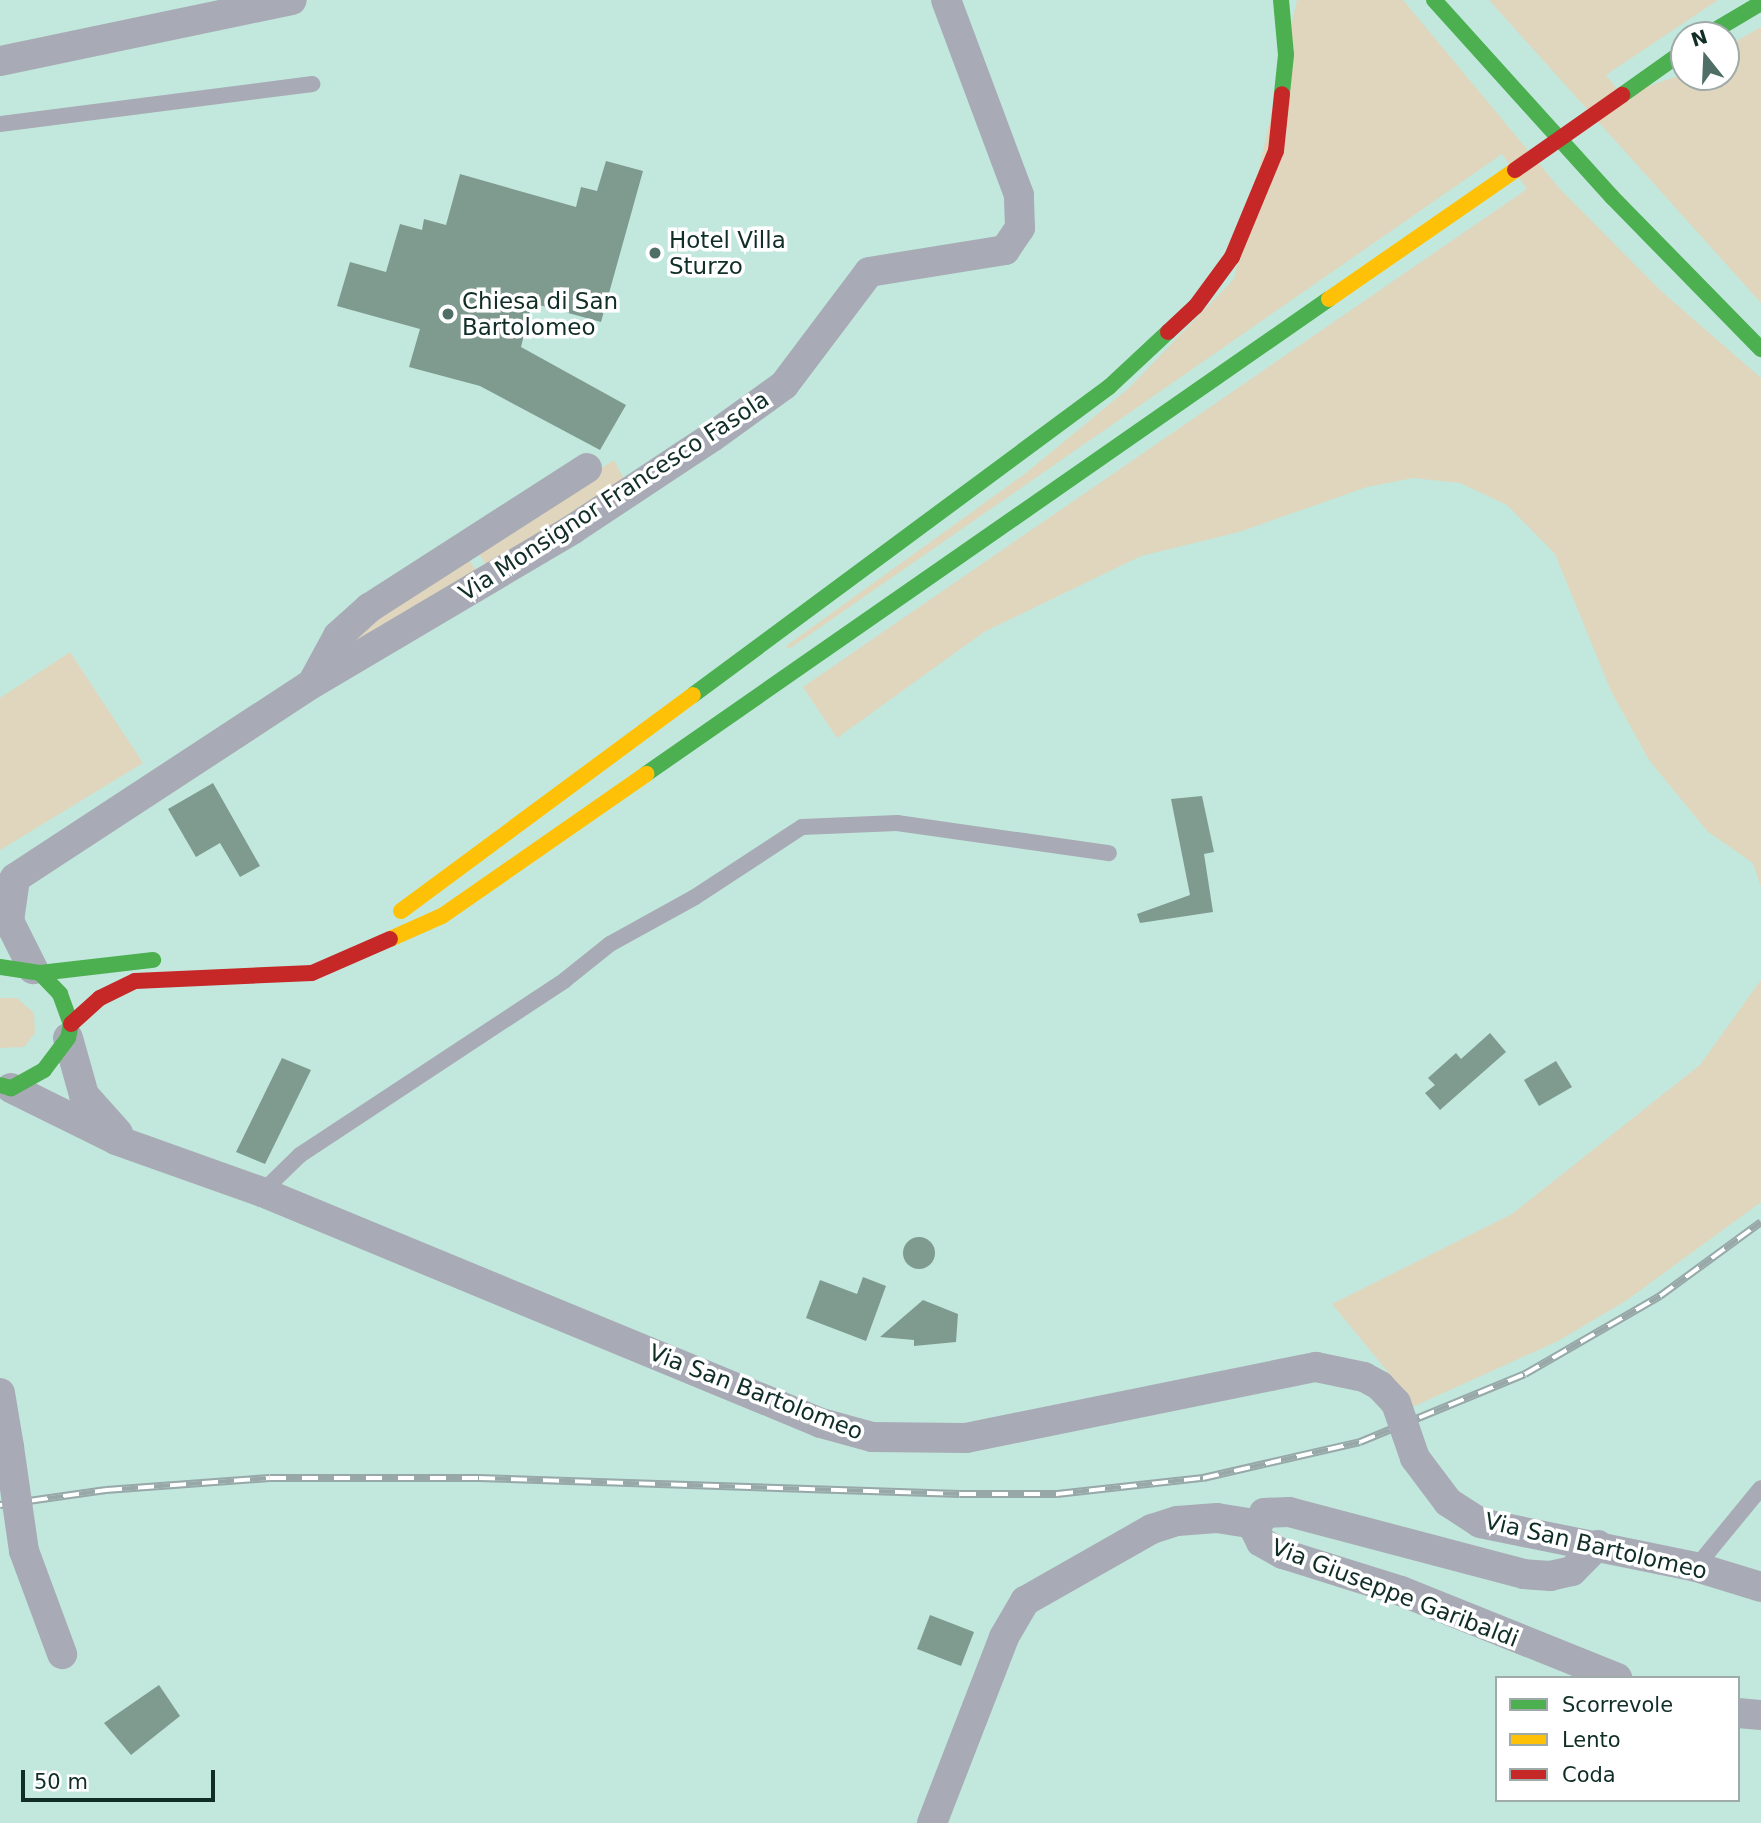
<!DOCTYPE html>
<style>
body{margin:0}
#map{position:relative;width:1761px;height:1823px;overflow:hidden;background:#c2e8dd;font-family:"DejaVu Sans",sans-serif}
div>[style]{position:absolute}
.green>*{inset:0;background:#e0d5bd}
.building>*{inset:0;background:#7f9a8f}
.round{border-radius:50%}
.lane>*{height:16px;margin:-8px;padding:0 8px;transform-origin:8px;border-radius:8px;background:#a8abb5}
.street>*{height:30px;margin:-15px;padding:0 15px;transform-origin:15px;border-radius:15px;background:#a8abb5}
.fast>*{height:16px;margin:-8px;padding:0 8px;transform-origin:8px;border-radius:8px;background:#4caf50}
.slow>*{height:16px;margin:-8px;padding:0 8px;transform-origin:8px;border-radius:8px;background:#ffc107}
.jam>*{height:16px;margin:-8px;padding:0 8px;transform-origin:8px;border-radius:8px;background:#c62828}
.rail>*{height:8px;margin-top:-4px;transform-origin:0;background:repeating-linear-gradient(90deg,#fff 0 16px,#98a8a9 0 32px);box-sizing:border-box;border-block:2px solid #98a8a9}
.street-bridge>*{height:30px;margin:-15px;padding:0 15px;transform-origin:15px;border-radius:15px;background:#a8abb5}
.jam-bridge>*{height:16px;margin:-8px;padding:0 8px;transform-origin:8px;border-radius:8px;background:#c62828}
.dots>*{width:19px;height:19px;translate:-50% -50%;box-sizing:border-box;border:4px solid #fff;border-radius:50%}
span{translate:-50% -50%;white-space:nowrap;text-align:center;line-height:1.15;-webkit-text-stroke:7px #fff;paint-order:stroke}
.poi-label{font-size:23px;color:#102d26}
.left{translate:0 -50%;text-align:left}
.street-label{font-size:23px;color:#102d26}
.legend{position:absolute;left:1495px;top:1676px;width:245px;height:126px;box-sizing:border-box;background:#fff;border:2px solid #9faba8;margin:0;padding:9px 12px;list-style:none;font-size:21px;color:#102d26}
.legend li{display:flex;align-items:center;gap:14px;height:35px}
.legend b{width:35px;border:2px solid #9faba8}
.north{position:absolute;left:1670px;top:21px;width:70px;height:70px;box-sizing:border-box;background:#fff;border:2px solid #9faba8;border-radius:50%;rotate:342deg;font-size:19px;font-weight:700;line-height:28px;text-align:center;color:#102d26}
.north::after{content:'';display:block;margin:auto;width:24px;height:32px;background:#4e6e66;clip-path:polygon(50% 0,100% 100%,50% 72%,0 100%)}
.scale{position:absolute;left:21px;top:1770px;width:194px;height:32px;box-sizing:border-box;border:4px solid #102d26;border-top:0;padding-left:9px;font-size:21px;line-height:24px;white-space:nowrap;color:#102d26;-webkit-text-stroke:5px #fff;paint-order:stroke}
</style>
<div id="map">
<div class="green">
<i style="clip-path:polygon(1297px 0,1403px 0,1560px 189px,1661px 291px,1761px 378px,1761px 887px,1753px 863px,1708px 832px,1649px 760px,1611px 691px,1555px 554px,1507px 505px,1460px 483px,1413px 478px,1367px 487px,1239px 532px,1141px 556px,984px 632px,837px 738px,803px 687px,1527px 189px,1502px 154px,789px 649px,786px 646px,1026px 473px,1129px 388px,1234px 279px)"></i>
<i style="clip-path:polygon(1489px 0,1718px 0,1606px 75px,1622px 95px,1684px 74px,1726px 77px,1726px 47px,1761px 27px,1761px 303px)"></i>
<i style="clip-path:polygon(614px 460px,625px 481px,488px 568px,476px 549px)"></i>
<i style="clip-path:polygon(467px 556px,478px 574px,358px 642px,354px 636px)"></i>
<i style="clip-path:polygon(70px 652px,143px 763px,0 850px,0 698px)"></i>
<i style="clip-path:polygon(1761px 980px,1761px 1202px,1627px 1300px,1558px 1341px,1408px 1409px,1402px 1389px,1332px 1304px,1512px 1214px,1700px 1065px)"></i>
<i style="clip-path:polygon(0 998px,17px 998px,34px 1013px,35px 1033px,24px 1047px,0 1048px)"></i>
</div>
<div class="building">
<i style="clip-path:polygon(606px 161px,643px 171px,601px 322px,532px 303px,521px 347px,626px 405px,600px 450px,480px 386px,409px 367px,420px 329px,337px 306px,350px 262px,386px 272px,400px 224px,422px 230px,424px 219px,446px 225px,460px 174px,576px 207px,581px 187px,597px 191px)"></i>
<i style="clip-path:polygon(213px 783px,260px 866px,240px 877px,220px 843px,196px 857px,168px 809px)"></i>
<i style="clip-path:polygon(1202px 796px,1214px 852px,1204px 854px,1213px 912px,1140px 923px,1137px 914px,1190px 895px,1171px 799px)"></i>
<i style="clip-path:polygon(1490px 1033px,1506px 1052px,1440px 1110px,1425px 1093px,1435px 1085px,1428px 1078px,1456px 1053px,1461px 1059px)"></i>
<i style="clip-path:polygon(282px 1058px,311px 1070px,265px 1164px,236px 1152px)"></i>
<i style="clip-path:polygon(1556px 1061px,1572px 1087px,1539px 1106px,1524px 1080px)"></i>
<i class="round" style="left:903px;top:1237px;width:32px;height:32px"></i>
<i style="clip-path:polygon(863px 1277px,886px 1286px,866px 1341px,806px 1318px,820px 1280px,857px 1294px)"></i>
<i style="clip-path:polygon(923px 1300px,958px 1314px,956px 1342px,914px 1346px,914px 1340px,880px 1337px)"></i>
<i style="clip-path:polygon(930px 1615px,974px 1632px,961px 1666px,917px 1649px)"></i>
<i style="clip-path:polygon(159px 1685px,180px 1716px,131px 1755px,104px 1723px)"></i>
</div>
<div class="lane">
<i style="left:0;top:124px;width:315px;rotate:-7.3deg"></i>
<i style="left:262px;top:1192px;width:53px;rotate:-44.2deg"></i>
<i style="left:300px;top:1155px;width:318px;rotate:-33.4deg"></i>
<i style="left:565px;top:980px;width:58px;rotate:-38.7deg"></i>
<i style="left:610px;top:944px;width:97px;rotate:-28.9deg"></i>
<i style="left:695px;top:897px;width:128px;rotate:-33.2deg"></i>
<i style="left:802px;top:827px;width:95px;rotate:-2.4deg"></i>
<i style="left:897px;top:823px;width:214px;rotate:8.1deg"></i>
<i style="left:1696px;top:1567px;width:102px;rotate:-50.6deg"></i>
</div>
<div class="street">
<i style="left:0;top:61px;width:298px;rotate:-11.8deg"></i>
<i style="left:313px;top:682px;width:52px;rotate:-61.5deg"></i>
<i style="left:338px;top:636px;width:42px;rotate:-42.1deg"></i>
<i style="left:369px;top:608px;width:259px;rotate:-32.7deg"></i>
<i style="left:15px;top:879px;width:42px;rotate:98.1deg"></i>
<i style="left:9px;top:921px;width:54px;rotate:63.4deg"></i>
<i style="left:0;top:899px;width:26px;rotate:-54deg"></i>
<i style="left:15px;top:878px;width:356px;rotate:-33.2deg"></i>
<i style="left:313px;top:683px;width:302px;rotate:-30.6deg"></i>
<i style="left:573px;top:529px;width:167px;rotate:-33.5deg"></i>
<i style="left:712px;top:437px;width:89px;rotate:-35.8deg"></i>
<i style="left:784px;top:385px;width:141px;rotate:-53deg"></i>
<i style="left:869px;top:272px;width:138px;rotate:-9.2deg"></i>
<i style="left:1005px;top:250px;width:27px;rotate:-56deg"></i>
<i style="left:1020px;top:228px;width:33px;rotate:-92deg"></i>
<i style="left:1019px;top:195px;width:208px;rotate:-110.5deg"></i>
<i style="left:68px;top:1038px;width:59px;rotate:74.3deg"></i>
<i style="left:84px;top:1095px;width:51px;rotate:48.2deg"></i>
<i style="left:11px;top:1088px;width:117px;rotate:26.3deg"></i>
<i style="left:116px;top:1140px;width:155px;rotate:19.6deg"></i>
<i style="left:262px;top:1192px;width:605px;rotate:22.45deg"></i>
<i style="left:821px;top:1423px;width:53px;rotate:15.4deg"></i>
<i style="left:872px;top:1437px;width:94px;rotate:0.6deg"></i>
<i style="left:966px;top:1438px;width:357px;rotate:-11.5deg"></i>
<i style="left:1316px;top:1367px;width:49px;rotate:11.8deg"></i>
<i style="left:1364px;top:1377px;width:18px;rotate:29deg"></i>
<i style="left:1380px;top:1386px;width:23px;rotate:47deg"></i>
<i style="left:0;top:1393px;width:55px;rotate:80.5deg"></i>
<i style="left:1415px;top:1458px;width:55px;rotate:53.1deg"></i>
<i style="left:1448px;top:1502px;width:38px;rotate:33deg"></i>
<i style="left:1480px;top:1523px;width:220px;rotate:11.5deg"></i>
<i style="left:1696px;top:1567px;width:68px;rotate:17.1deg"></i>
<i style="left:1598px;top:1545px;width:37px;rotate:135deg"></i>
<i style="left:1572px;top:1571px;width:22px;rotate:167deg"></i>
<i style="left:1551px;top:1576px;width:27px;rotate:-176deg"></i>
<i style="left:1524px;top:1574px;width:243px;rotate:-165.2deg"></i>
<i style="left:1289px;top:1512px;width:25px;rotate:178deg"></i>
<i style="left:1264px;top:1513px;width:19px;rotate:118deg"></i>
<i style="left:1255px;top:1530px;width:13px;rotate:63deg"></i>
<i style="left:1261px;top:1542px;width:25px;rotate:29deg"></i>
<i style="left:1283px;top:1554px;width:124px;rotate:17.4deg"></i>
<i style="left:1401px;top:1591px;width:233px;rotate:21.9deg"></i>
<i style="left:24px;top:1551px;width:110px;rotate:69.7deg"></i>
<i style="left:1738px;top:1713px;width:23px;rotate:5deg"></i>
<i style="left:932px;top:1823px;width:199px;rotate:-68.8deg"></i>
<i style="left:1004px;top:1637px;width:42px;rotate:-59.7deg"></i>
<i style="left:1025px;top:1601px;width:146px;rotate:-29.6deg"></i>
<i style="left:1152px;top:1529px;width:26px;rotate:-18deg"></i>
<i style="left:1177px;top:1521px;width:40px;rotate:-4.3deg"></i>
<i style="left:1217px;top:1518px;width:38px;rotate:9deg"></i>
</div>
<div class="fast">
<i style="left:1281px;top:0;width:55px;rotate:84.8deg"></i>
<i style="left:1286px;top:55px;width:39px;rotate:96deg"></i>
<i style="left:1434px;top:0;width:266px;rotate:47.9deg"></i>
<i style="left:1612px;top:197px;width:213px;rotate:45.6deg"></i>
<i style="left:1707px;top:35px;width:63px;rotate:-30.7deg"></i>
<i style="left:1622px;top:95px;width:76px;rotate:-35.4deg"></i>
<i style="left:693px;top:695px;width:518px;rotate:-36.52deg"></i>
<i style="left:1109px;top:387px;width:81px;rotate:-43deg"></i>
<i style="left:646px;top:774px;width:832px;rotate:-34.82deg"></i>
<i style="left:0;top:967px;width:40px;rotate:8.5deg"></i>
<i style="left:40px;top:973px;width:29px;rotate:46deg"></i>
<i style="left:60px;top:994px;width:32px;rotate:70deg"></i>
<i style="left:71px;top:1024px;width:14px;rotate:102deg"></i>
<i style="left:68px;top:1038px;width:40px;rotate:127deg"></i>
<i style="left:44px;top:1070px;width:38px;rotate:151deg"></i>
<i style="left:11px;top:1088px;width:11px;rotate:-165deg"></i>
<i style="left:40px;top:973px;width:114px;rotate:-6.6deg"></i>
</div>
<div class="slow">
<i style="left:1329px;top:299px;width:226px;rotate:-34.7deg"></i>
<i style="left:401px;top:911px;width:363px;rotate:-36.5deg"></i>
<i style="left:390px;top:939px;width:57px;rotate:-23.9deg"></i>
<i style="left:442px;top:916px;width:249px;rotate:-34.8deg"></i>
</div>
<div class="jam">
<i style="left:1168px;top:332px;width:38px;rotate:-43deg"></i>
<i style="left:1196px;top:306px;width:61px;rotate:-53.7deg"></i>
<i style="left:1232px;top:257px;width:115px;rotate:-67.5deg"></i>
<i style="left:1276px;top:151px;width:57px;rotate:-84deg"></i>
<i style="left:71px;top:1024px;width:39px;rotate:-42deg"></i>
<i style="left:100px;top:998px;width:39px;rotate:-26deg"></i>
<i style="left:135px;top:981px;width:177px;rotate:-2.6deg"></i>
<i style="left:312px;top:973px;width:85px;rotate:-23.6deg"></i>
</div>
<div class="rail">
<i style="left:0;top:1505px;width:107px;rotate:-8.1deg"></i>
<i style="left:106px;top:1490px;width:164px;rotate:-4.2deg"></i>
<i style="left:270px;top:1478px;width:209px"></i>
<i style="left:479px;top:1478px;width:481px;rotate:1.9deg"></i>
<i style="left:960px;top:1494px;width:97px"></i>
<i style="left:1057px;top:1494px;width:147px;rotate:-6.3deg"></i>
<i style="left:1203px;top:1478px;width:161px;rotate:-12.9deg"></i>
<i style="left:1360px;top:1442px;width:178px;rotate:-22.4deg"></i>
<i style="left:1525px;top:1374px;width:156px;rotate:-30deg"></i>
<i style="left:1660px;top:1296px;width:125px;rotate:-36.2deg"></i>
</div>
<div class="street-bridge">
<i style="left:1396px;top:1403px;width:58px;rotate:70.9deg"></i>
<i style="left:9px;top:1447px;width:105px;rotate:81.8deg"></i>
</div>
<div class="jam-bridge">
<i style="left:1515px;top:170px;width:131px;rotate:-35deg"></i>
</div>
<div class="dots">
<i style="left:655px;top:253px;background:#4e6e66"></i>
<i style="left:448px;top:314px;background:#4e6e66"></i>
</div>
<div class="poi-label">
<span class="left" style="left:669px;top:253px">Hotel Villa<br>Sturzo</span>
<span class="left" style="left:462px;top:314px">Chiesa di San<br>Bartolomeo</span>
</div>
<div class="street-label">
<span style="left:614px;top:496px;rotate:-33deg">Via Monsignor Francesco Fasola</span>
<span style="left:756px;top:1392px;rotate:21deg">Via San Bartolomeo</span>
<span style="left:1596px;top:1546px;rotate:13deg">Via San Bartolomeo</span>
<span style="left:1395px;top:1593px;rotate:21deg">Via Giuseppe Garibaldi</span>
</div>
<ul class="legend">
<li><b style="height:9px;background:#4caf50"></b>Scorrevole</li>
<li><b style="height:9px;background:#ffc107"></b>Lento</li>
<li><b style="height:9px;background:#c62828"></b>Coda</li>
</ul>
<div class="north">N</div>
<div class="scale">50 m</div>
</div>
